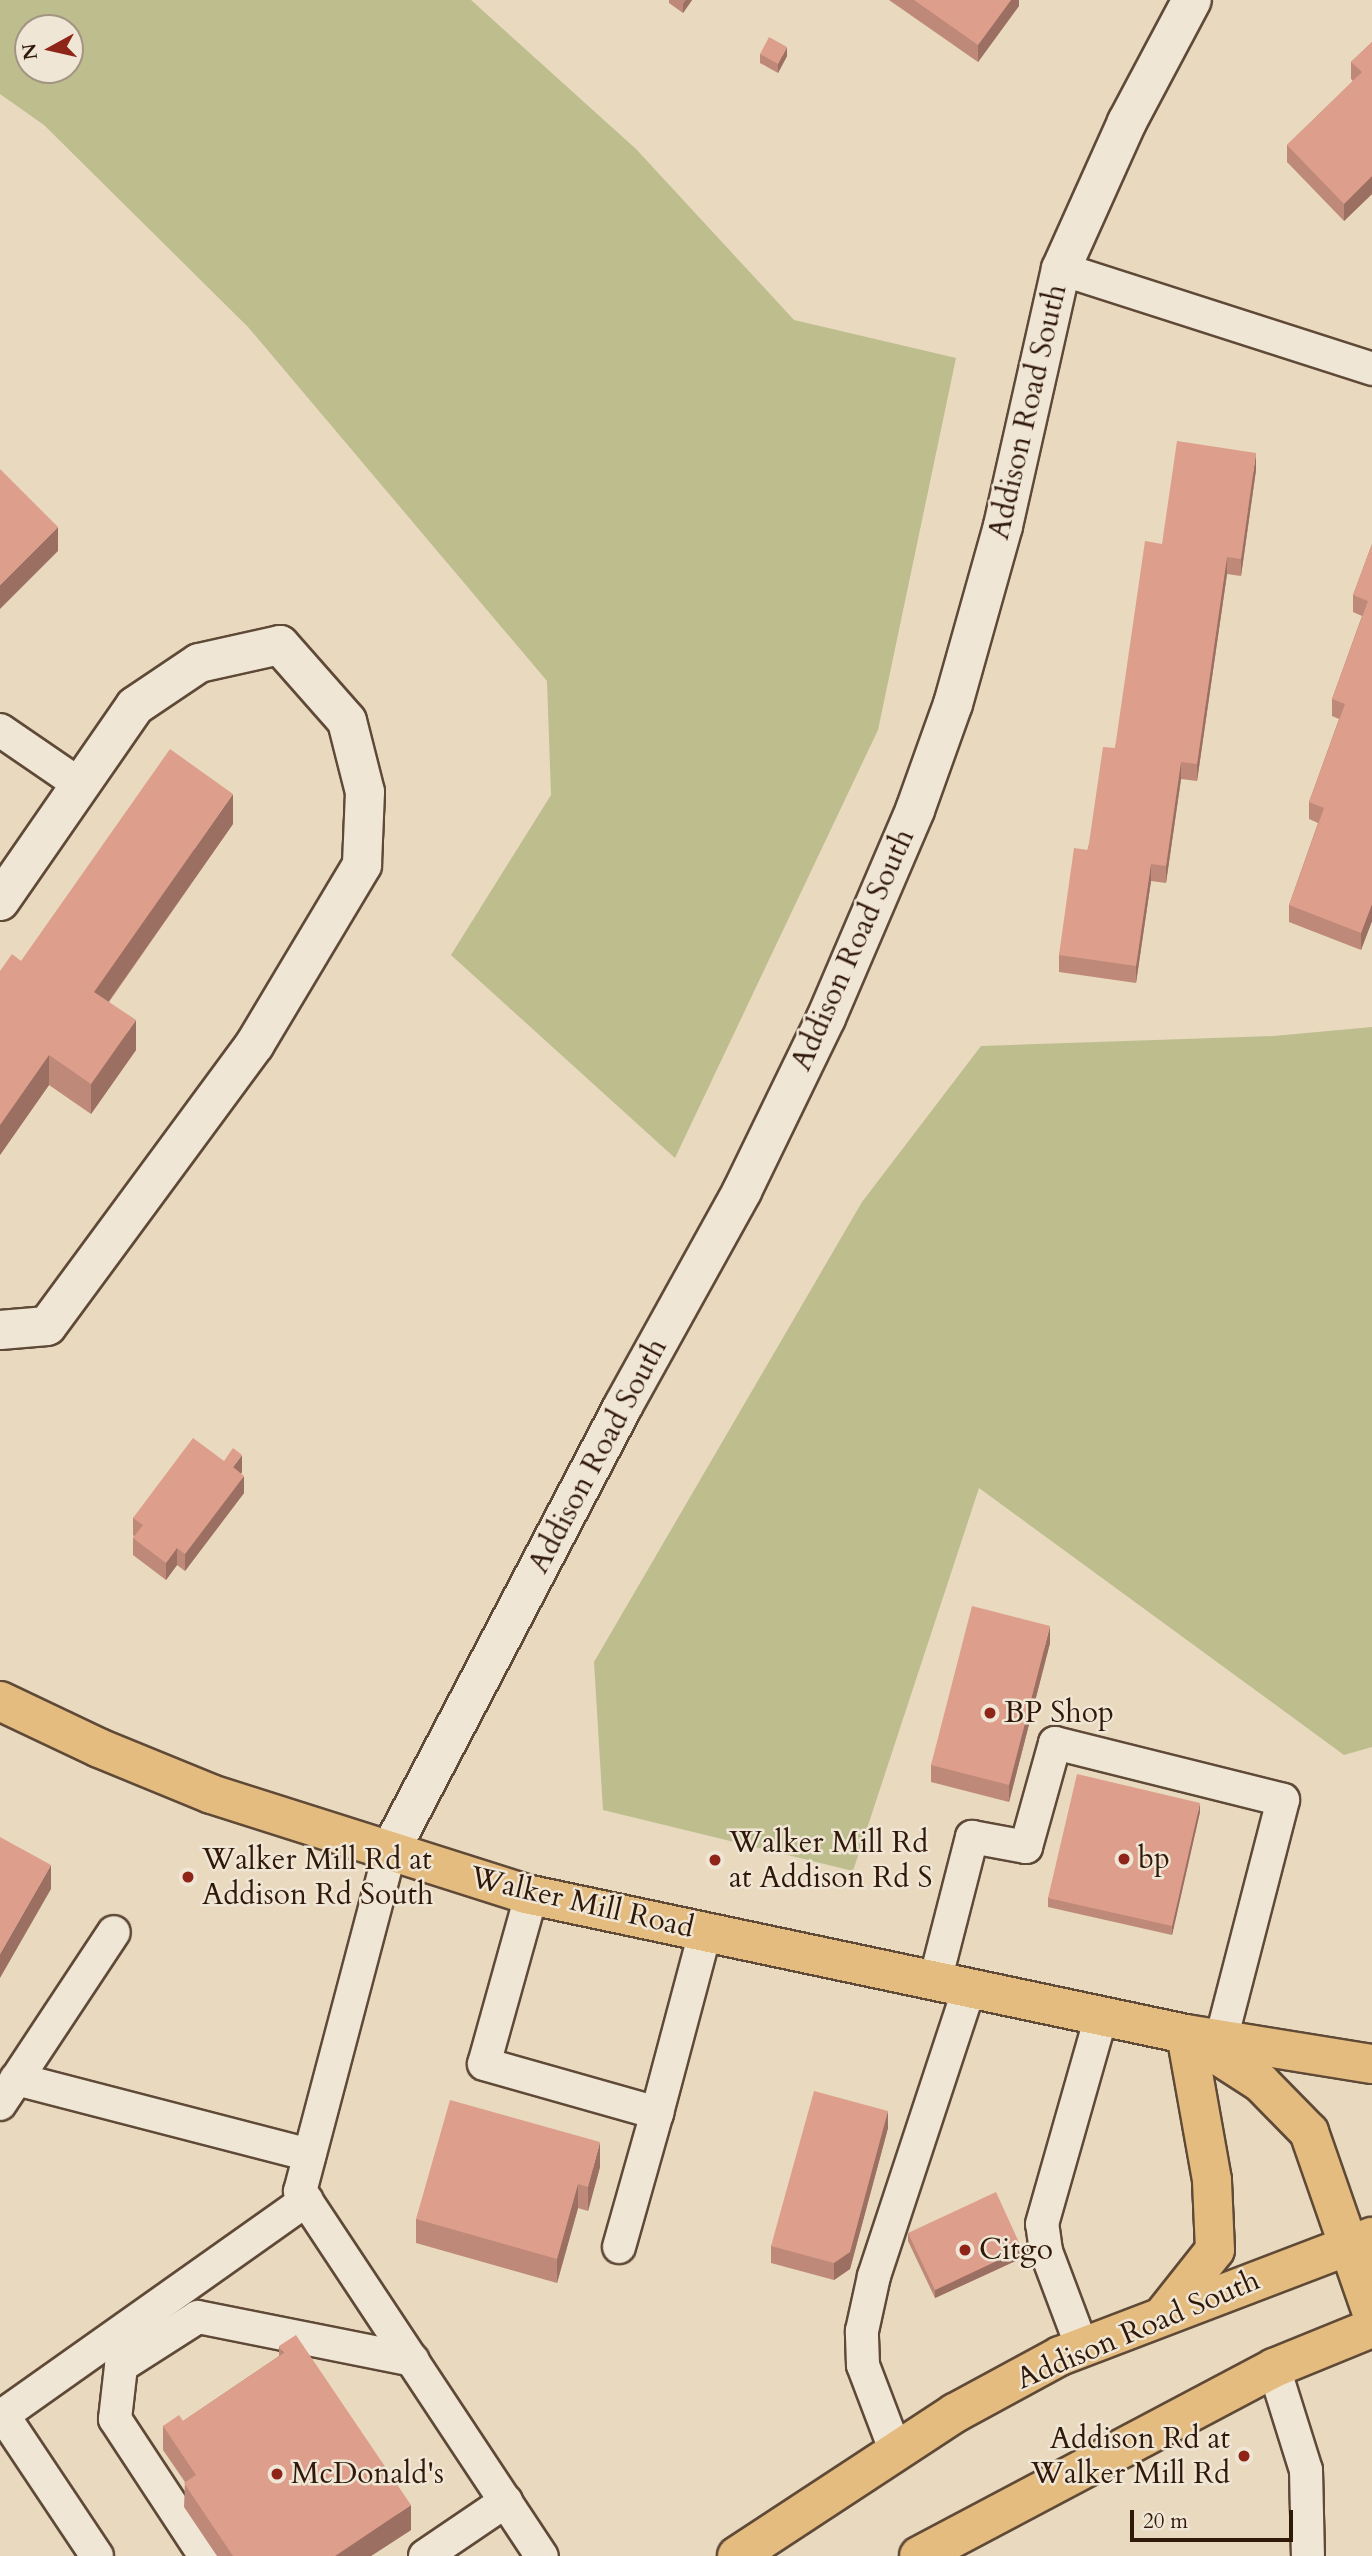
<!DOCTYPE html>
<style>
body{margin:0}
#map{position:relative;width:1372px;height:2556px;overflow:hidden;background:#e8d9bf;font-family:Cardo,serif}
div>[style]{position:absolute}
.green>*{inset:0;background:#bdbd8e}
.roads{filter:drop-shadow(2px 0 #5f4937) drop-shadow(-2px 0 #5f4937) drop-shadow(0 2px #5f4937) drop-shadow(0 -2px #5f4937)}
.lane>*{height:32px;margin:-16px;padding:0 16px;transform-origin:16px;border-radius:16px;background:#f0e6d5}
.street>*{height:38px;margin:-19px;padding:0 19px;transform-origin:19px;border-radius:19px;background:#f0e6d5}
.primary>*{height:38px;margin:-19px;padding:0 19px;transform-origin:19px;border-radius:19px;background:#e4bc80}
.wall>*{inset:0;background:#be8978}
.shaded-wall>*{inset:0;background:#9b6f62}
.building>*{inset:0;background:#dd9f8c}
.dots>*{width:19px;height:19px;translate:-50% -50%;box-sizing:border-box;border:4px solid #f0e6d5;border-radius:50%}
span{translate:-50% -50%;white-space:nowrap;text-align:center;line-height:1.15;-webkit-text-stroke:5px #f0e6d5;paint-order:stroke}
.street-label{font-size:30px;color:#31190a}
.poi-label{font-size:30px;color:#31190a}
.left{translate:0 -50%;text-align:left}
.right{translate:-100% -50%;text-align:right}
.north{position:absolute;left:14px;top:14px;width:70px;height:70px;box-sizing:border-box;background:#f0e6d5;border:2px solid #a49484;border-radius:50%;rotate:262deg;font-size:19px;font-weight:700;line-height:28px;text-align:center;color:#31190a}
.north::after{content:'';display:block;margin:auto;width:24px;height:32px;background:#8f2418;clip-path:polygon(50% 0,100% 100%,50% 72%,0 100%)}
.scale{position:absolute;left:1130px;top:2510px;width:163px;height:32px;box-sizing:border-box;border:4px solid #31190a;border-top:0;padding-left:9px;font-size:21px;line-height:24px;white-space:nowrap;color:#31190a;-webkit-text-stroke:5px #f0e6d5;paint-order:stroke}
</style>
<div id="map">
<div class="green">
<i style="clip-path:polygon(evenodd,0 0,471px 0,636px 149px,794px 320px,956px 358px,878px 730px,675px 1158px,451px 955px,551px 795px,547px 681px,248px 327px,44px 125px,0 94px,0 0,70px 28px,70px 70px,28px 70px,28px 28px,70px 28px)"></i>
<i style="clip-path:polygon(1372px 1027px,1372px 1747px,1344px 1755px,979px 1488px,853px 1871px,603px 1810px,594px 1662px,862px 1202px,981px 1046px,1274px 1036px)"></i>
</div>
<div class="roads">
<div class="lane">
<i style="left:1061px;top:269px;width:327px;rotate:17.8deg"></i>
<i style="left:0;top:730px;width:96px;rotate:34.4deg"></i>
<i style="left:390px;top:1851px;width:352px;rotate:104.8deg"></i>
<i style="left:300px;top:2191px;width:438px;rotate:56.5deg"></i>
<i style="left:531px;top:1896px;width:174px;rotate:105.6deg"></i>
<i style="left:484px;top:2064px;width:180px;rotate:15.8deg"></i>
<i style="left:657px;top:2113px;width:187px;rotate:-75.1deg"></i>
<i style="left:935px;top:1981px;width:149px;rotate:-75.6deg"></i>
<i style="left:972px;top:1837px;width:55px;rotate:10.5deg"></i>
<i style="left:1026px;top:1847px;width:108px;rotate:-74.4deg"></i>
<i style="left:1055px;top:1743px;width:235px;rotate:14deg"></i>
<i style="left:1283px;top:1800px;width:248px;rotate:104.5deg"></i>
<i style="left:16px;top:2079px;width:303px;rotate:14.5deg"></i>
<i style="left:0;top:2104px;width:206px;rotate:-56.5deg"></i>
<i style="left:619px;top:2247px;width:139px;rotate:-74.2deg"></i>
<i style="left:1082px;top:2347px;width:103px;rotate:-110.6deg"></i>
<i style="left:1046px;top:2251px;width:27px;rotate:-98deg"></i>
<i style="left:1042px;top:2224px;width:215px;rotate:-74.1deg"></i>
<i style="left:1274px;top:2368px;width:107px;rotate:72.6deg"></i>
<i style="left:1306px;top:2470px;width:86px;rotate:88.7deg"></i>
<i style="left:896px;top:2452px;width:93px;rotate:-110.8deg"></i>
<i style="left:863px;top:2365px;width:34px;rotate:-92deg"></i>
<i style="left:862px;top:2331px;width:56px;rotate:-77.7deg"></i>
<i style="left:874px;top:2276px;width:303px;rotate:-71.7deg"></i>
<i style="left:97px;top:2556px;width:169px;rotate:-123.7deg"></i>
<i style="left:3px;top:2415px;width:372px;rotate:-35.3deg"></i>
<i style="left:205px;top:2556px;width:164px;rotate:-123.3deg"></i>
<i style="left:115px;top:2419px;width:53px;rotate:-83.5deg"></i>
<i style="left:121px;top:2366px;width:91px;rotate:-32.5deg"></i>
<i style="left:198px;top:2317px;width:219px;rotate:11.3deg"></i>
<i style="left:425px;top:2556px;width:98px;rotate:-34.2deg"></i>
</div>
<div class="street">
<i style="left:0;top:901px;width:237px;rotate:-55.3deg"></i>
<i style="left:135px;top:706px;width:77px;rotate:-33.9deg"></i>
<i style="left:199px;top:663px;width:83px;rotate:-12.5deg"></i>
<i style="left:280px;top:645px;width:101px;rotate:48.6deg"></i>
<i style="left:347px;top:721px;width:73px;rotate:75.8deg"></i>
<i style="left:365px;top:792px;width:73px;rotate:92.4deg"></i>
<i style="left:362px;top:865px;width:209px;rotate:120.9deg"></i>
<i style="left:255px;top:1044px;width:350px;rotate:126.4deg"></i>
<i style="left:47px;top:1326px;width:47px;rotate:175.1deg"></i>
<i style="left:390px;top:1851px;width:502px;rotate:-62.36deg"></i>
<i style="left:623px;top:1406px;width:246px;rotate:-61deg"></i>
<i style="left:742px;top:1191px;width:192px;rotate:-64.1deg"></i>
<i style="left:826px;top:1018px;width:226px;rotate:-66.8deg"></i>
<i style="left:915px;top:810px;width:113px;rotate:-70.3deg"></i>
<i style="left:953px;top:704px;width:185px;rotate:-74.3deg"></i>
<i style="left:1003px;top:526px;width:263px;rotate:-77.3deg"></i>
<i style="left:1061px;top:269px;width:161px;rotate:-65.8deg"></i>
<i style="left:1127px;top:122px;width:138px;rotate:-62deg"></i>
</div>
<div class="primary">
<i style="left:0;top:1701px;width:110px;rotate:25.4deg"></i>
<i style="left:99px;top:1748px;width:121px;rotate:22.3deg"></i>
<i style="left:211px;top:1794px;width:330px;rotate:17.6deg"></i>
<i style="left:526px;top:1894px;width:675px;rotate:11.98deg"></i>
<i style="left:1186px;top:2034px;width:188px;rotate:9.2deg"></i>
<i style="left:1199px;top:2043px;width:74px;rotate:32.8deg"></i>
<i style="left:1261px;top:2083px;width:69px;rotate:45.6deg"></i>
<i style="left:1309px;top:2132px;width:192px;rotate:70.8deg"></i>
<i style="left:1165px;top:2313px;width:80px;rotate:-51.6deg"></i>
<i style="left:1215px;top:2250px;width:70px;rotate:-92.5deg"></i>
<i style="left:1212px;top:2180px;width:148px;rotate:-100.1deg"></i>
<i style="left:737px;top:2556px;width:261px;rotate:-33.3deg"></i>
<i style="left:955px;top:2413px;width:119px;rotate:-28.5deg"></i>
<i style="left:1060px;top:2356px;width:334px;rotate:-20.9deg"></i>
<i style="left:919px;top:2556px;width:402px;rotate:-27.9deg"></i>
<i style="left:1274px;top:2368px;width:106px;rotate:-22.2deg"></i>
</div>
</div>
<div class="wall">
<i style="clip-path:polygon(669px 0,692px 0,683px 13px,669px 3px)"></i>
<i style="clip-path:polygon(889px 0,1019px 0,1019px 6px,978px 62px)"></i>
<i style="clip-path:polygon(1372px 42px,1372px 194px,1344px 221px,1287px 162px,1287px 145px,1353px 81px,1351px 79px,1351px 62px)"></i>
<i style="clip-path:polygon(760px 54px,787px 56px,778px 73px,760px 63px)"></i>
<i style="clip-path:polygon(1256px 470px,1241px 576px,1227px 574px,1197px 781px,1181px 779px,1166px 883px,1151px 881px,1136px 983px,1059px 972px,1059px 955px,1115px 748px,1162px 544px)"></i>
<i style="clip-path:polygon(1372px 544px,1372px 921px,1361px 950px,1289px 922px,1289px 905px,1318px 823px,1309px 819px,1309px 802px,1339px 719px,1332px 716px,1332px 699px,1362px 616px,1353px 612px,1353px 595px)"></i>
<i style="clip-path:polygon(233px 824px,109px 1002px,136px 1050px,91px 1114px,49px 1085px,0 1155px,0 971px,21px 961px)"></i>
<i style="clip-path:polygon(224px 1461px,242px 1472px,241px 1474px,244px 1493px,185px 1571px,177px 1565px,166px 1580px,133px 1555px,133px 1538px,134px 1536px,133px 1535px,133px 1518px)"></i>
<i style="clip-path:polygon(1050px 1643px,1009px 1802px,931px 1782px,931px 1765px)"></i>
<i style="clip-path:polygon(1200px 1812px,1172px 1935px,1048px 1907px,1048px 1898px)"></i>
<i style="clip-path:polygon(888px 2128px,850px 2269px,834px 2280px,771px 2263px,771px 2246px)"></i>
<i style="clip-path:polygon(600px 2167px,588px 2211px,578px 2208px,557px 2283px,416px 2243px,416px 2219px)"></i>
<i style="clip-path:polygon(908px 2233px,1022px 2258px,935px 2298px,908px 2241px)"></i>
<i style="clip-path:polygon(279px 2346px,411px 2530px,371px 2556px,217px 2556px,184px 2507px,185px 2482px,163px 2450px,163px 2426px,183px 2421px,279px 2356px)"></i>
</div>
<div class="shaded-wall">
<i style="clip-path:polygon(686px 0,692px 0,683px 13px,683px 4px)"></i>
<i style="clip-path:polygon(1011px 0,1019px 0,1019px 6px,978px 62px,978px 45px)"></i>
<i style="clip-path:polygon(787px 47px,787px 56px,778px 73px,778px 64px)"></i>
<i style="clip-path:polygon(1372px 176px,1372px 194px,1344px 221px,1344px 204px)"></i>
<i style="clip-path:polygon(1256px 453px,1256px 470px,1241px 576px,1241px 559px)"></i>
<i style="clip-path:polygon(58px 527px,58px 551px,0 609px,0 585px)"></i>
<i style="clip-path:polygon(1227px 557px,1227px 574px,1197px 781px,1197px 764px)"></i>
<i style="clip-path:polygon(1181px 762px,1181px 779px,1166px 883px,1166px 866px)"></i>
<i style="clip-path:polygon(233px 794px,233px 824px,94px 1022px,94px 992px)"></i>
<i style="clip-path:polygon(1151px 864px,1151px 881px,1136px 983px,1136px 966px)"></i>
<i style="clip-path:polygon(1372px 904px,1372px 921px,1361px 950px,1361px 933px)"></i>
<i style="clip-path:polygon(136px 1020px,136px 1050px,91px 1114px,91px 1084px)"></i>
<i style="clip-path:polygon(49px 1055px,49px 1085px,0 1155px,0 1125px)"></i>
<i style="clip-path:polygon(242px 1455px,242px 1472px,233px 1484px,233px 1467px)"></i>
<i style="clip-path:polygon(244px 1476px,244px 1493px,185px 1571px,185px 1554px)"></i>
<i style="clip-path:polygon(177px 1548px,177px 1565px,166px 1580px,166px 1563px)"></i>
<i style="clip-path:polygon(1050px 1626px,1050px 1643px,1009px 1802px,1009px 1785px)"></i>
<i style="clip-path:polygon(1200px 1803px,1200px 1812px,1172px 1935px,1172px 1926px)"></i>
<i style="clip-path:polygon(51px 1865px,51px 1889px,0 1978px,0 1954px)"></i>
<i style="clip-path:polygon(888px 2111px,888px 2128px,850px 2269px,834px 2280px,834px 2263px)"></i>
<i style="clip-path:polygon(600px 2142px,600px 2167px,588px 2211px,588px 2187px)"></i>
<i style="clip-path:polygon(578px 2184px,578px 2208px,557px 2283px,557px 2259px)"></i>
<i style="clip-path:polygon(1022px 2249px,1022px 2258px,935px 2298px,935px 2290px)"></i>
<i style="clip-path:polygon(411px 2505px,411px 2530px,371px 2556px,335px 2556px)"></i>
</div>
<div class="building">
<i style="clip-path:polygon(914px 0,1011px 0,978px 45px)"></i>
<i style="clip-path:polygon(769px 37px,787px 47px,778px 64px,760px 54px)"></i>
<i style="clip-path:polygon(1372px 42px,1372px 176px,1344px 204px,1287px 145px,1362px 72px,1351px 62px)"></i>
<i style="clip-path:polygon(1177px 441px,1256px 453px,1241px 559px,1227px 557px,1197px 764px,1181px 762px,1166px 866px,1151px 864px,1136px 966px,1059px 955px,1074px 848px,1088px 850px,1103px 747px,1115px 748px,1145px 541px,1162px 544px)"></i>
<i style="clip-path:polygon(0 469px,58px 527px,0 585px)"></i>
<i style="clip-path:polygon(1372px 544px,1372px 904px,1361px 933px,1289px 905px,1324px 808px,1309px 802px,1345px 704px,1332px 699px,1368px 601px,1353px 595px)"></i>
<i style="clip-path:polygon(170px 749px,233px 794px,94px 992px,136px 1020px,91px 1084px,49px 1055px,0 1125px,0 971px,12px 954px,21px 961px)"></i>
<i style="clip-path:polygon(193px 1438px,224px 1461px,233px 1448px,242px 1455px,233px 1467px,244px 1476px,185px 1554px,177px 1548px,166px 1563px,133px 1538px,143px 1525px,133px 1518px)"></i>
<i style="clip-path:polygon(972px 1606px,1050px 1626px,1009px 1785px,931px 1765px)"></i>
<i style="clip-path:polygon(1077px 1774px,1200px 1803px,1172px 1926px,1048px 1898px)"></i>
<i style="clip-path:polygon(0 1837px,51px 1865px,0 1954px)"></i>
<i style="clip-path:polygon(814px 2091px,888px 2111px,850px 2252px,834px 2263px,771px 2246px)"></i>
<i style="clip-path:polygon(450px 2100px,600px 2142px,588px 2187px,578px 2184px,557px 2259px,416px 2219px)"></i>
<i style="clip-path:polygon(996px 2192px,1022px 2249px,935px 2290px,908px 2233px)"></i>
<i style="clip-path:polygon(296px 2335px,411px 2505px,335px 2556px,233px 2556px,184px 2483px,196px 2475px,163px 2426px,179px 2415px,183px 2421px,284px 2353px,279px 2346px)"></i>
</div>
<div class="dots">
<i style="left:990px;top:1713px;background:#8f2418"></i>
<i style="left:1124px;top:1859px;background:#8f2418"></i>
<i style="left:715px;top:1860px;background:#8f2418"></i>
<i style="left:188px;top:1877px;background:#8f2418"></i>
<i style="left:965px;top:2250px;background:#8f2418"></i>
<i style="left:1244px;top:2456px;background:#8f2418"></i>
<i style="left:277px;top:2474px;background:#8f2418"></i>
</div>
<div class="street-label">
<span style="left:1028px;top:412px;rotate:-77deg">Addison Road South</span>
<span style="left:853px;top:950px;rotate:-66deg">Addison Road South</span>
<span style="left:598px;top:1456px;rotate:-62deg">Addison Road South</span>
<span style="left:582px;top:1903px;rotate:13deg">Walker Mill Road</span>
<span style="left:1138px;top:2330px;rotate:-23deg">Addison Road South</span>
</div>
<div class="poi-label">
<span class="left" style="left:1004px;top:1713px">BP Shop</span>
<span class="left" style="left:729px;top:1860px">Walker Mill Rd<br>at Addison Rd S</span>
<span class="left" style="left:1138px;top:1859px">bp</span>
<span class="left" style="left:202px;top:1877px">Walker Mill Rd at<br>Addison Rd South</span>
<span class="left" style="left:979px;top:2250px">Citgo</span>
<span class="right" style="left:1230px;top:2456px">Addison Rd at<br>Walker Mill Rd</span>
<span class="left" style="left:291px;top:2474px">McDonald's</span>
</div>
<div class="north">N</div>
<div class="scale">20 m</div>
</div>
